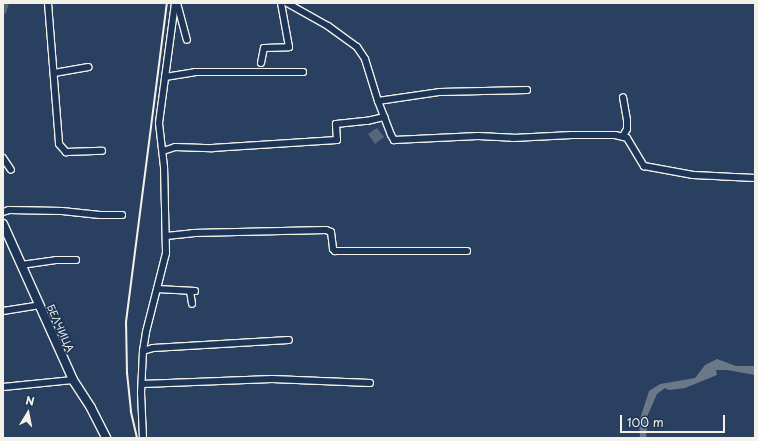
<!DOCTYPE html>
<meta charset="utf-8">
<style>
body{margin:0}
#map{position:relative;width:758px;height:441px;overflow:hidden;background:#2a4060;font-family:"Playpen Sans",sans-serif}
div>[style]{position:absolute}
.water>*{inset:0;background:#6a788a}
.building>*{inset:0;background:#56677d}
.roads{filter:drop-shadow(1px 0 #f4f1e8) drop-shadow(-1px 0 #f4f1e8) drop-shadow(0 1px #f4f1e8) drop-shadow(0 -1px #f4f1e8)}
.street>*{height:6px;margin:-3px;padding:0 3px;transform-origin:3px;border-radius:3px;background:#1d3557}
.secondary>*{height:8px;margin:-4px;padding:0 4px;transform-origin:4px;border-radius:4px;background:#1d3557}
.rail>*{height:2px;margin:-1px;padding:0 1px;transform-origin:1px;border-radius:1px;background:#f4f1e8}
span{translate:-50% -50%;white-space:nowrap;text-align:center;line-height:1.15;-webkit-text-stroke:4px #1d3557;paint-order:stroke}
.street-label{font-size:10px;color:#f4f1e8}
.frame{position:absolute;inset:0;border:4px solid #f4f1e8;pointer-events:none}
.north{position:absolute;left:8px;top:393px;width:40px;height:40px;-webkit-text-stroke:3px #1d3557;paint-order:stroke;rotate:10deg;font-size:11px;font-weight:700;line-height:16px;text-align:center;color:#f4f1e8}
.north::after{content:'';display:block;margin:auto;width:14px;height:18px;background:#f4f1e8;clip-path:polygon(50% 0,100% 100%,50% 72%,0 100%)}
.scale{position:absolute;left:620px;top:415px;width:105px;height:18px;box-sizing:border-box;border:2px solid #f4f1e8;border-top:0;padding-left:5px;font-size:12px;line-height:14px;white-space:nowrap;color:#f4f1e8;-webkit-text-stroke:3px #1d3557;paint-order:stroke}
</style>
<div id="map">
<div class="water">
<i style="clip-path:polygon(717px 359px,736px 366px,755px 366px,755px 375px,727px 370px,716px 370px,717px 375px,685px 388px,669px 390px,665px 388px,657px 394px,646px 419px,647px 429px,646px 438px,640px 438px,639px 422px,649px 391px,660px 384px,695px 378px,705px 365px)"></i>
</div>
<div class="building">
<i style="clip-path:polygon(3px 3px,9px 3px,6px 13px,3px 14px)"></i>
<i style="clip-path:polygon(377px 128px,384px 137px,375px 144px,368px 134px)"></i>
</div>
<div class="roads">
<div class="street">
<i style="left:48px;top:3px;width:141px;rotate:85.5deg"></i>
<i style="left:59px;top:144px;width:11px;rotate:49deg"></i>
<i style="left:66px;top:152px;width:36px;rotate:-2deg"></i>
<i style="left:177px;top:3px;width:38px;rotate:75deg"></i>
<i style="left:287px;top:3px;width:47px;rotate:29.3deg"></i>
<i style="left:328px;top:26px;width:36px;rotate:36deg"></i>
<i style="left:357px;top:47px;width:14px;rotate:56deg"></i>
<i style="left:365px;top:59px;width:44px;rotate:72.8deg"></i>
<i style="left:378px;top:101px;width:36px;rotate:69deg"></i>
<i style="left:391px;top:135px;width:6px;rotate:59deg"></i>
<i style="left:394px;top:140px;width:84px;rotate:-2.7deg"></i>
<i style="left:478px;top:136px;width:35px;rotate:3deg"></i>
<i style="left:513px;top:138px;width:59px;rotate:-2.9deg"></i>
<i style="left:572px;top:135px;width:43px"></i>
<i style="left:615px;top:135px;width:12px;rotate:14deg"></i>
<i style="left:627px;top:138px;width:33px;rotate:59deg"></i>
<i style="left:644px;top:166px;width:50px;rotate:10.4deg"></i>
<i style="left:693px;top:175px;width:62px;rotate:2.8deg"></i>
<i style="left:261px;top:63px;width:15px;rotate:-79deg"></i>
<i style="left:264px;top:48px;width:25px;rotate:-2deg"></i>
<i style="left:289px;top:47px;width:45px;rotate:-100.3deg"></i>
<i style="left:54px;top:73px;width:35px;rotate:-10deg"></i>
<i style="left:165px;top:77px;width:30px;rotate:-9deg"></i>
<i style="left:195px;top:72px;width:108px"></i>
<i style="left:378px;top:101px;width:63px;rotate:-8.3deg"></i>
<i style="left:440px;top:92px;width:87px;rotate:-1.3deg"></i>
<i style="left:623px;top:136px;width:8px;rotate:-60deg"></i>
<i style="left:627px;top:129px;width:9px;rotate:-90deg"></i>
<i style="left:627px;top:120px;width:23px;rotate:-100deg"></i>
<i style="left:163px;top:151px;width:13px;rotate:-18deg"></i>
<i style="left:175px;top:147px;width:37px;rotate:2deg"></i>
<i style="left:212px;top:148px;width:125px;rotate:-3.7deg"></i>
<i style="left:337px;top:140px;width:16px;rotate:-94deg"></i>
<i style="left:336px;top:124px;width:31px;rotate:-6deg"></i>
<i style="left:367px;top:121px;width:18px;rotate:-13deg"></i>
<i style="left:3px;top:158px;width:14px;rotate:56deg"></i>
<i style="left:3px;top:212px;width:6px;rotate:-18deg"></i>
<i style="left:9px;top:210px;width:53px;rotate:1.1deg"></i>
<i style="left:62px;top:211px;width:38px;rotate:6deg"></i>
<i style="left:100px;top:215px;width:22px"></i>
<i style="left:166px;top:236px;width:27px;rotate:-6deg"></i>
<i style="left:193px;top:233px;width:133px;rotate:-1.3deg"></i>
<i style="left:326px;top:230px;width:5px;rotate:22deg"></i>
<i style="left:331px;top:232px;width:17px;rotate:83deg"></i>
<i style="left:333px;top:249px;width:3px;rotate:45deg"></i>
<i style="left:335px;top:251px;width:132px"></i>
<i style="left:21px;top:265px;width:35px;rotate:-8deg"></i>
<i style="left:56px;top:260px;width:20px"></i>
<i style="left:157px;top:289px;width:38px;rotate:3deg"></i>
<i style="left:190px;top:291px;width:13px;rotate:81deg"></i>
<i style="left:3px;top:311px;width:36px;rotate:-9deg"></i>
<i style="left:143px;top:351px;width:10px;rotate:-17deg"></i>
<i style="left:153px;top:348px;width:136px;rotate:-3.4deg"></i>
<i style="left:142px;top:384px;width:130px;rotate:-2.2deg"></i>
<i style="left:272px;top:379px;width:98px;rotate:2.3deg"></i>
<i style="left:3px;top:387px;width:70px;rotate:-5.7deg"></i>
<i style="left:143px;top:438px;width:45px;rotate:-92.5deg"></i>
<i style="left:141px;top:393px;width:42px;rotate:-87.3deg"></i>
<i style="left:143px;top:351px;width:19px;rotate:-81deg"></i>
<i style="left:146px;top:332px;width:81px;rotate:-75.8deg"></i>
<i style="left:166px;top:253px;width:86px;rotate:-91.3deg"></i>
<i style="left:164px;top:167px;width:44px;rotate:-96.5deg"></i>
<i style="left:159px;top:123px;width:121px;rotate:-82.4deg"></i>
</div>
<div class="secondary">
<i style="left:3px;top:224px;width:171px;rotate:65.8deg"></i>
<i style="left:73px;top:380px;width:33px;rotate:57deg"></i>
<i style="left:91px;top:408px;width:34px;rotate:63deg"></i>
</div>
</div>
<div class="rail">
<i style="left:137px;top:438px;width:28px;rotate:-103deg"></i>
<i style="left:131px;top:411px;width:38px;rotate:-96deg"></i>
<i style="left:127px;top:373px;width:51px;rotate:-91.1deg"></i>
<i style="left:126px;top:322px;width:322px;rotate:-82.7deg"></i>
</div>
<div class="street-label">
<span style="left:61px;top:328px;rotate:66deg">БЕЛЧИЦА</span>
</div>
<div class="frame"></div>
<div class="north">N</div>
<div class="scale">100 m</div>
</div>
